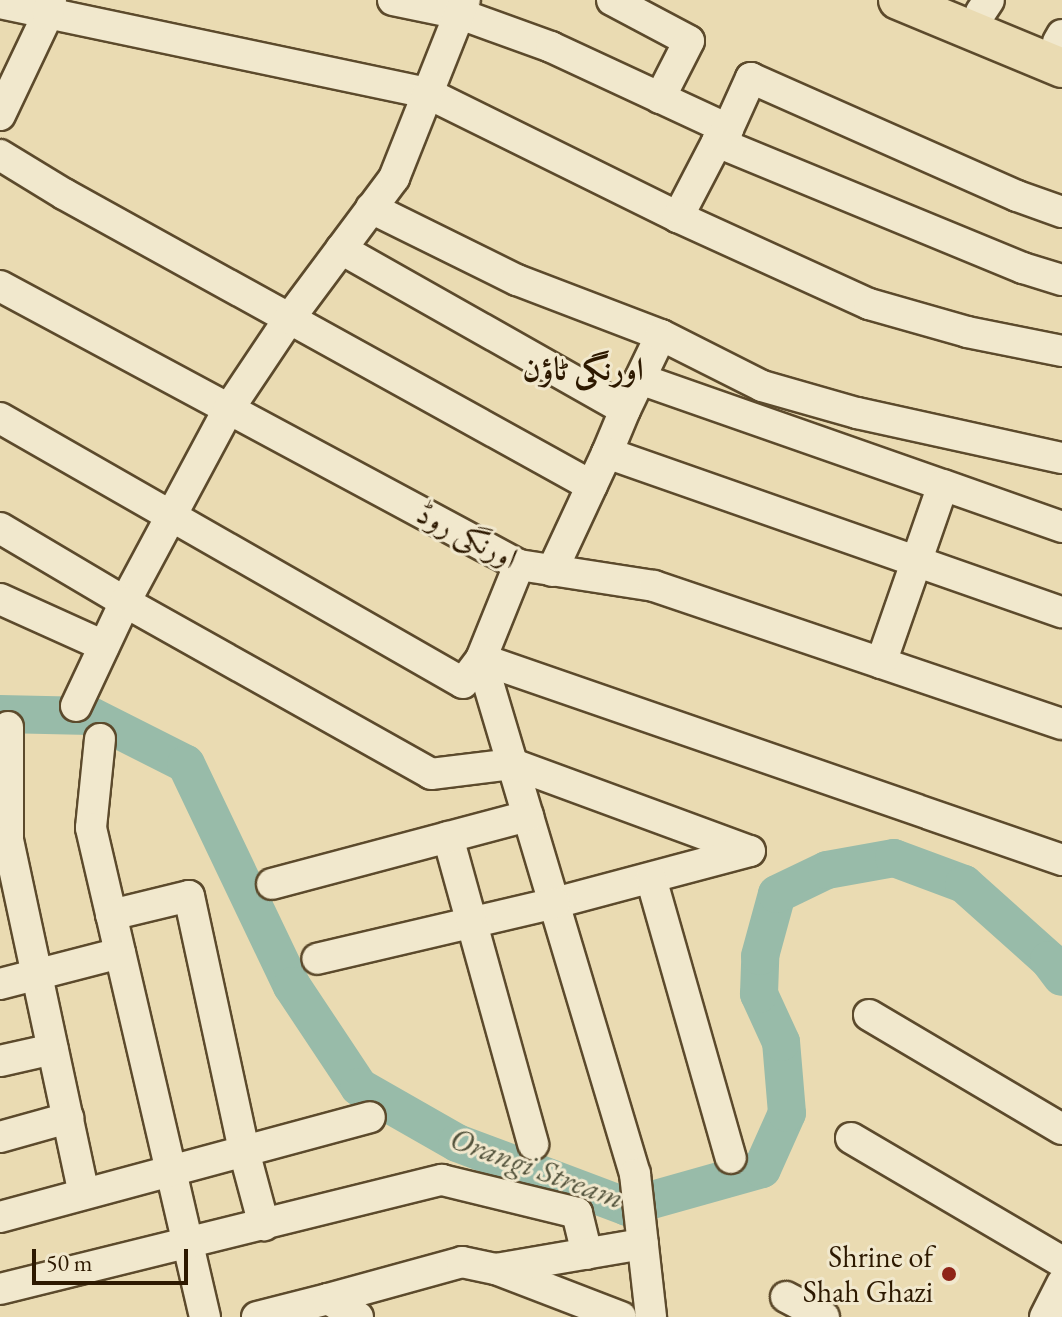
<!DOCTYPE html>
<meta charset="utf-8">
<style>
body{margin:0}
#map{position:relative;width:1062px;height:1317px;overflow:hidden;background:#eadbb2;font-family:"EB Garamond",Amiri,serif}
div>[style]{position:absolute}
.river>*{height:38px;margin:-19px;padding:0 19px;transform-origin:19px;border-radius:19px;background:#98bba9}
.roads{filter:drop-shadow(2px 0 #5c4a2c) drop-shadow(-2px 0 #5c4a2c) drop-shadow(0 2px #5c4a2c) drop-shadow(0 -2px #5c4a2c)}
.minor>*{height:30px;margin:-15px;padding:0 15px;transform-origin:15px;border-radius:15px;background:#f1e8cd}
.major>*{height:38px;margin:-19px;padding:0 19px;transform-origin:19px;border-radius:19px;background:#eadbb2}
.dots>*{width:22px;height:22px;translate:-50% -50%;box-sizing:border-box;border:4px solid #f1e8cd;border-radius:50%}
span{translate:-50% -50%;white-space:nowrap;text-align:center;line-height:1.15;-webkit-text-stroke:6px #f1e8cd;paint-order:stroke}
.street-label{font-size:30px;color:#2d1900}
.poi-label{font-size:30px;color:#2d1900}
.right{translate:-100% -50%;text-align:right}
.neighbourhood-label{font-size:32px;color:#2d1900;font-weight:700}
.water-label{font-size:32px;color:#52523b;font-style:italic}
.scale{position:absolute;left:32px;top:1249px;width:156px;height:36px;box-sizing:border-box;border:4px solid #2d1900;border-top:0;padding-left:10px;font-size:24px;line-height:28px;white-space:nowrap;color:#2d1900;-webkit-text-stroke:6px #f1e8cd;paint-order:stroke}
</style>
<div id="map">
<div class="river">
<i style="left:0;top:714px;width:91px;rotate:1.3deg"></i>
<i style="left:91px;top:716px;width:106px;rotate:26.8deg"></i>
<i style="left:186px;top:764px;width:246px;rotate:64.5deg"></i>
<i style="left:292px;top:986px;width:121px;rotate:56.4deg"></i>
<i style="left:359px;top:1087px;width:113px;rotate:29.7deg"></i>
<i style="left:457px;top:1143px;width:182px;rotate:20.6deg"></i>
<i style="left:627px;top:1207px;width:140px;rotate:-15.7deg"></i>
<i style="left:762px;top:1169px;width:61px;rotate:-65.9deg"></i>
<i style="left:787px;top:1113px;width:71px;rotate:-94.8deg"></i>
<i style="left:781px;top:1042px;width:53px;rotate:-114.6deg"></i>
<i style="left:759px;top:994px;width:38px;rotate:-88deg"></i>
<i style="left:760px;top:956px;width:64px;rotate:-74.7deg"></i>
<i style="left:777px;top:894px;width:55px;rotate:-25.6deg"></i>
<i style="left:827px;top:870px;width:68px;rotate:-10.2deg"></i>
<i style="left:894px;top:858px;width:75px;rotate:20.4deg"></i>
<i style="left:964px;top:884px;width:114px;rotate:41.8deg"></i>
<i style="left:1049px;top:960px;width:21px;rotate:53deg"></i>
</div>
<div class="roads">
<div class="minor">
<i style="left:393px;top:0;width:68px;rotate:11.8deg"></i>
<i style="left:460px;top:14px;width:97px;rotate:19.9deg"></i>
<i style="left:551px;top:47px;width:195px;rotate:24.9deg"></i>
<i style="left:612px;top:0;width:87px;rotate:28deg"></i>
<i style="left:689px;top:41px;width:64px;rotate:117deg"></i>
<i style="left:0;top:3px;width:436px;rotate:11.9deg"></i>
<i style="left:427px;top:93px;width:280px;rotate:26.3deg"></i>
<i style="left:981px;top:12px;width:14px;rotate:-56deg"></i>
<i style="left:1058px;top:42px;width:8px;rotate:-60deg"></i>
<i style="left:0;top:115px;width:112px;rotate:-64.6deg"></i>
<i style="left:48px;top:14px;width:14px;rotate:-78deg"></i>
<i style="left:717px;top:142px;width:331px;rotate:22.4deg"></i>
<i style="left:1023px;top:268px;width:41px;rotate:17.1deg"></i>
<i style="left:0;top:155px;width:75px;rotate:31.4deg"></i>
<i style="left:64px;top:194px;width:603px;rotate:28.94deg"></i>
<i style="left:371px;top:208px;width:163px;rotate:26.3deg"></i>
<i style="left:517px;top:280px;width:154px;rotate:20.9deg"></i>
<i style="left:1062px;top:212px;width:48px;rotate:-160.4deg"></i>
<i style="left:1017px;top:196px;width:291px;rotate:-156.1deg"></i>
<i style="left:751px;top:78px;width:56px;rotate:114.3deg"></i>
<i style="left:728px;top:129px;width:17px;rotate:130deg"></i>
<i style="left:717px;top:142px;width:85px;rotate:117.5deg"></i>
<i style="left:678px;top:217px;width:210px;rotate:24.5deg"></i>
<i style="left:869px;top:304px;width:102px;rotate:15.9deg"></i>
<i style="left:967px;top:332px;width:97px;rotate:11.3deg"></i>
<i style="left:341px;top:249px;width:326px;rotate:29.5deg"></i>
<i style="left:625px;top:410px;width:47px;rotate:112.7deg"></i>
<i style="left:0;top:286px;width:589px;rotate:28.26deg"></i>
<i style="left:519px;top:565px;width:137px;rotate:8.8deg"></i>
<i style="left:654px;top:586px;width:431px;rotate:18.7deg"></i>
<i style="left:640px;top:379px;width:321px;rotate:19.3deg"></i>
<i style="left:625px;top:410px;width:83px;rotate:-64.4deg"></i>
<i style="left:661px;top:335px;width:113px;rotate:26.8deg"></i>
<i style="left:762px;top:386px;width:99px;rotate:15.9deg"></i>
<i style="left:857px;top:413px;width:210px;rotate:12.4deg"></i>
<i style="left:0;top:418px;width:533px;rotate:29.78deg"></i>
<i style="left:463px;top:683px;width:30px;rotate:-53deg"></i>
<i style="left:481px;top:659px;width:538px;rotate:73.35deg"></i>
<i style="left:635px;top:1174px;width:144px;rotate:83.6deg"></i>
<i style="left:0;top:528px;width:145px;rotate:30.6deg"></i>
<i style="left:125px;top:602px;width:218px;rotate:-61.8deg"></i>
<i style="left:228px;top:410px;width:110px;rotate:-56.2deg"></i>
<i style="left:289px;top:319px;width:176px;rotate:-53.3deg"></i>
<i style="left:394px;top:178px;width:192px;rotate:-68.3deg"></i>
<i style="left:519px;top:565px;width:101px;rotate:112deg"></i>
<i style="left:481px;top:659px;width:615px;rotate:19.08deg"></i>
<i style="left:552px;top:571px;width:130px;rotate:-65deg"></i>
<i style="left:607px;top:453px;width:482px;rotate:19.3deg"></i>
<i style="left:0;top:599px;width:114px;rotate:24.3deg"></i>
<i style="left:881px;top:663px;width:188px;rotate:-70.8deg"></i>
<i style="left:943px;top:485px;width:126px;rotate:19.4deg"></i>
<i style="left:76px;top:706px;width:115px;rotate:-64.8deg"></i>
<i style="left:125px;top:602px;width:351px;rotate:29.3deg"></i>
<i style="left:431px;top:774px;width:83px;rotate:-7deg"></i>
<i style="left:513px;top:764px;width:252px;rotate:20.2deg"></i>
<i style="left:750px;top:851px;width:202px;rotate:165.1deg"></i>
<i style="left:555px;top:903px;width:244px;rotate:166.8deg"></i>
<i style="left:8px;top:727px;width:113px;rotate:90deg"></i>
<i style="left:8px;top:840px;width:362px;rotate:77.9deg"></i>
<i style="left:100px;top:739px;width:89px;rotate:95.8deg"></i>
<i style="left:91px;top:828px;width:502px;rotate:76.88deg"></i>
<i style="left:448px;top:837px;width:319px;rotate:74.5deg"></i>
<i style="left:651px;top:878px;width:291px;rotate:74.1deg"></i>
<i style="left:272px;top:884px;width:265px;rotate:-14.9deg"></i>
<i style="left:111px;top:915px;width:80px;rotate:-13.7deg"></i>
<i style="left:189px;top:896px;width:261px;rotate:77.8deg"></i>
<i style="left:244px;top:1151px;width:77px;rotate:74.9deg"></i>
<i style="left:0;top:984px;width:124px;rotate:-14.5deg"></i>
<i style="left:869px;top:1015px;width:224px;rotate:30.6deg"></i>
<i style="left:0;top:1061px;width:54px;rotate:-12.8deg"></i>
<i style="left:0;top:1137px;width:71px;rotate:-15.6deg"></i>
<i style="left:851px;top:1138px;width:245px;rotate:30.4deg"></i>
<i style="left:0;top:1217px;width:383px;rotate:-15.1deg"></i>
<i style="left:496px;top:1269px;width:134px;rotate:21deg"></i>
<i style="left:0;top:1289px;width:455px;rotate:-13.9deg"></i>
<i style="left:442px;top:1180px;width:139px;rotate:13.7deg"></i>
<i style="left:577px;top:1213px;width:42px;rotate:76.3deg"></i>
<i style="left:786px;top:1297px;width:43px;rotate:27.8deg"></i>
<i style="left:328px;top:1299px;width:139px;rotate:-15.4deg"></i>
<i style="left:462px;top:1262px;width:35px;rotate:12deg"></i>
<i style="left:496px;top:1269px;width:149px;rotate:-9.7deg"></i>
<i style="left:257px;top:1317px;width:73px;rotate:-14.2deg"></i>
<i style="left:328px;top:1299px;width:35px;rotate:31deg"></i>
<i style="left:1045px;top:1317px;width:38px;rotate:-63deg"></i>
</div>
<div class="major">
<i style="left:898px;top:0;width:178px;rotate:22.5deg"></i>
</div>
</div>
<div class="dots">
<i style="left:949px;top:1274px;background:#8f2418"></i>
</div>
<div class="street-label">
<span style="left:467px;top:536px;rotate:27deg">اورنگی روڈ</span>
</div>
<div class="poi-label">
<span class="right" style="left:933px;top:1274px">Shrine of<br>Shah Ghazi</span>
</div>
<div class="neighbourhood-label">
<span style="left:583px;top:369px">اورنگی ٹاؤن</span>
</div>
<div class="water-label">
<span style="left:537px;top:1168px;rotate:20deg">Orangi Stream</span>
</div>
<div class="scale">50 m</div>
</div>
